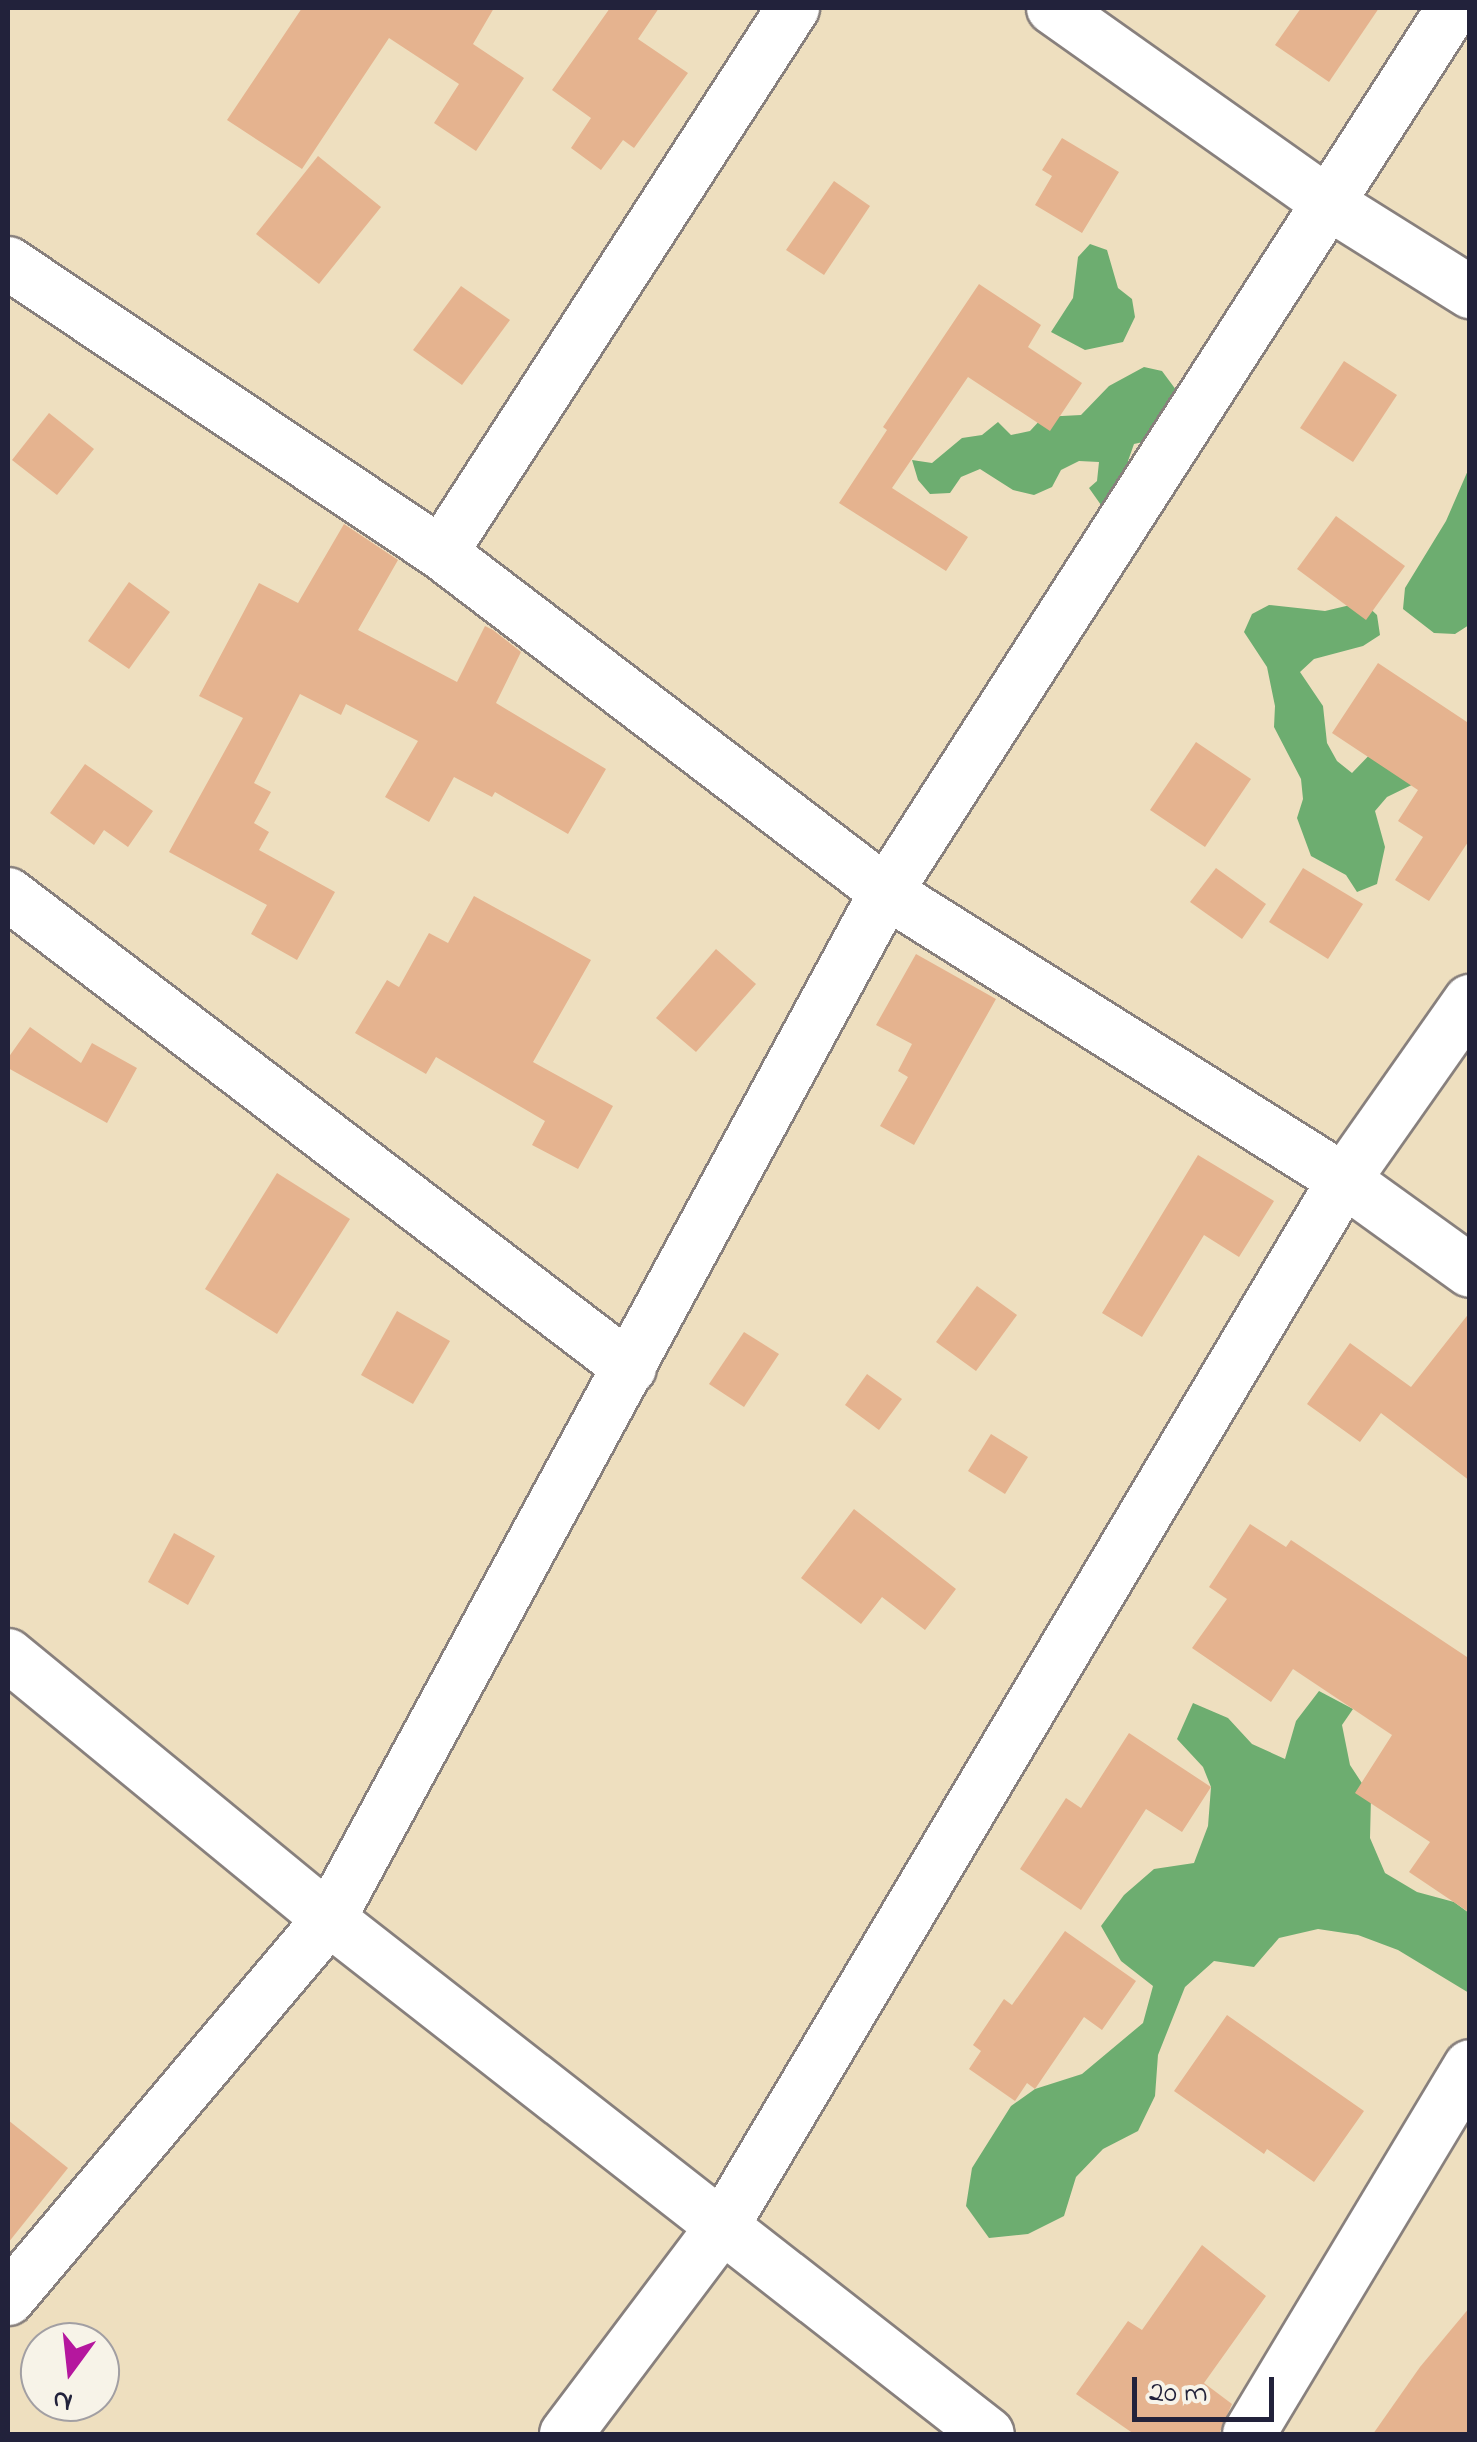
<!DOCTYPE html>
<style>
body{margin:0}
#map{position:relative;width:1477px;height:2442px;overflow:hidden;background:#eedfbf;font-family:"Indie Flower",sans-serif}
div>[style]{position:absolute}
.forest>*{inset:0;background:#6dad70}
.building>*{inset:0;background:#e5b38f}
.roads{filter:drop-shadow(2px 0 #88807d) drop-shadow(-2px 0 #88807d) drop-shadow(0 2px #88807d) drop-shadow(0 -2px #88807d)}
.minor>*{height:52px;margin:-26px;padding:0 26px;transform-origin:26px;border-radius:26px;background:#fff}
span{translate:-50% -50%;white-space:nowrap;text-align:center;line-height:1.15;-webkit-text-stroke:9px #f7f3e8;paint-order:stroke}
.frame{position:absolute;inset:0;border:10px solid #22223b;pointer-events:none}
.north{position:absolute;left:20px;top:2322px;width:100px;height:100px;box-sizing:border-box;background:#f7f3e8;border:2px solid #a29fa3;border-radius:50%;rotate:195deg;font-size:28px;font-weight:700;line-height:40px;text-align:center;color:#22223b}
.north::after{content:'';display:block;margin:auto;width:35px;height:45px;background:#b5179e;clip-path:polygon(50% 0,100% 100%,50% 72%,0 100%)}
.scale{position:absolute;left:1132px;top:2377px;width:142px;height:45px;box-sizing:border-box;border:5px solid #22223b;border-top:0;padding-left:12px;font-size:30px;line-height:35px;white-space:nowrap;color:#22223b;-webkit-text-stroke:8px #f7f3e8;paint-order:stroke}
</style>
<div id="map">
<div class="forest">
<i style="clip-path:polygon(1090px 244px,1107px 250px,1118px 288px,1132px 299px,1135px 317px,1123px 342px,1085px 350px,1051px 332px,1073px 298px,1078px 257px)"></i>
<i style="clip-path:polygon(1144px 367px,1162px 371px,1185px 402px,1174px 435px,1134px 444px,1128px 461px,1164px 506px,1156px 524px,1135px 526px,1116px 520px,1101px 505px,1089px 488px,1097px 481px,1099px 462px,1079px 461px,1061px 470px,1052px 487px,1034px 495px,1013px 490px,980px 469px,961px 477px,950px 493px,930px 494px,918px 480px,912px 460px,932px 463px,962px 438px,982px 435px,998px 422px,1011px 435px,1030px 431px,1043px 417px,1081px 415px,1109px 386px)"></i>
<i style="clip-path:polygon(1469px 468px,1469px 625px,1455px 634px,1434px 633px,1403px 609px,1405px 588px,1446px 521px)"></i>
<i style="clip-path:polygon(1363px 602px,1377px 615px,1380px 635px,1363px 646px,1314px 659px,1300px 672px,1323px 706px,1327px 743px,1337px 761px,1352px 773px,1379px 745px,1424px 779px,1387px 797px,1375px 811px,1385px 847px,1377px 884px,1357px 892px,1346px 875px,1311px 856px,1297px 818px,1303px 799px,1301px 779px,1274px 727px,1275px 706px,1267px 667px,1244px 632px,1252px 614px,1269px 605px,1325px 611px)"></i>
<i style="clip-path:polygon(1319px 1691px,1353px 1709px,1342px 1725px,1350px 1765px,1371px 1797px,1370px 1838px,1385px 1873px,1417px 1892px,1454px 1902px,1469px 1913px,1469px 1993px,1398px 1950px,1358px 1935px,1318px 1929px,1279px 1938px,1254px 1967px,1214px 1961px,1185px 1987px,1158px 2055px,1155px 2096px,1138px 2131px,1103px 2149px,1076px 2177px,1064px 2216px,1028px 2234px,989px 2238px,966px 2206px,972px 2168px,1011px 2106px,1035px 2089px,1082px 2074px,1143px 2023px,1153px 1986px,1121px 1961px,1101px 1926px,1124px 1895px,1154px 1869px,1194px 1863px,1208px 1826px,1211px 1787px,1203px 1767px,1177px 1739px,1193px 1703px,1228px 1718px,1252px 1744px,1285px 1759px,1296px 1721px)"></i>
</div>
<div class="building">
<i style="clip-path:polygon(302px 8px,494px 8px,473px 44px,524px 78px,476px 151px,434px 123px,459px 84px,389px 38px,302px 169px,227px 120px)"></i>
<i style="clip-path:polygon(610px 8px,659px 8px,638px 39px,688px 73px,634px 148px,623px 140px,601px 170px,571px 148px,591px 118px,552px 90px)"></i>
<i style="clip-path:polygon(1301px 8px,1379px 8px,1329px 82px,1275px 45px)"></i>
<i style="clip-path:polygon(1062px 138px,1119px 172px,1082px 233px,1035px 205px,1052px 176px,1042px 170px)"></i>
<i style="clip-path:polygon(318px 156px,381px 207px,319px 284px,256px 234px)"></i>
<i style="clip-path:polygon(834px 181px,870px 206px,824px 275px,786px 250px)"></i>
<i style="clip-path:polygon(979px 284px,1041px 325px,1028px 347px,1082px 383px,1050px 431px,968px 377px,892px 488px,968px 537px,946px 571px,839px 503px,887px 430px,883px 427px)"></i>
<i style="clip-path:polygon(461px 286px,510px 320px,462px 385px,413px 350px)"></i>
<i style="clip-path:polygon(1344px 361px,1397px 395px,1353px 462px,1300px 428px)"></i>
<i style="clip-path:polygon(49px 413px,94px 449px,57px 495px,12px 460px)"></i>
<i style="clip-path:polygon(1336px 516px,1405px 566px,1366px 620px,1297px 569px)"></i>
<i style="clip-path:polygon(344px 524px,398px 560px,358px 630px,457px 682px,485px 626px,493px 630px,521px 652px,496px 703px,606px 769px,568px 834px,495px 792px,492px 797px,454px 777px,429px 822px,385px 797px,418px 741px,346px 704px,341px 715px,300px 694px,254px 783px,271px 792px,254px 823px,269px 832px,259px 850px,335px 892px,297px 960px,251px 934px,267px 905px,169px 852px,243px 718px,199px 696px,259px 583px,298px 603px)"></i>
<i style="clip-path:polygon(129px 582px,170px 612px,129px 669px,88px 641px)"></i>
<i style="clip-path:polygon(1378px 663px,1470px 724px,1470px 839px,1429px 901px,1395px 880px,1423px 837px,1398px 821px,1418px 790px,1332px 733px)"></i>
<i style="clip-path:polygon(1196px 742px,1251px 779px,1205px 847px,1150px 810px)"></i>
<i style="clip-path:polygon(85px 764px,153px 811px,128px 847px,104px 830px,94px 845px,50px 813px)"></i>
<i style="clip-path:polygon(1216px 868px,1266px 904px,1242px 939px,1190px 902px)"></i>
<i style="clip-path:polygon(1303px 868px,1363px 904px,1328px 959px,1269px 922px)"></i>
<i style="clip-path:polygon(474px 896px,591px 960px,533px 1062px,613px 1106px,578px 1169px,532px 1145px,545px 1121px,436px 1057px,426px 1074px,355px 1033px,387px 980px,399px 987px,429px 933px,448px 943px)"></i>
<i style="clip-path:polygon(716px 949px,756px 984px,696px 1052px,656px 1018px)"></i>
<i style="clip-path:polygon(916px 954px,996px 999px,914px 1145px,880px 1126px,908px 1077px,898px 1071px,912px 1044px,876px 1025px)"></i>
<i style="clip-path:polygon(30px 1027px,81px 1063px,92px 1043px,137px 1068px,107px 1123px,8px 1068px,8px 1058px)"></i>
<i style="clip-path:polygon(1198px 1155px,1274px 1201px,1239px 1257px,1204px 1235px,1142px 1337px,1102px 1313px)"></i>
<i style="clip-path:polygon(277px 1173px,350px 1219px,277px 1334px,205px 1289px)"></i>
<i style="clip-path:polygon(977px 1286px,1017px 1315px,976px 1371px,936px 1342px)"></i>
<i style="clip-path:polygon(397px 1311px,450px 1341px,413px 1404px,361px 1375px)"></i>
<i style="clip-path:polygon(1470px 1312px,1470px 1481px,1381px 1413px,1360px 1442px,1307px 1404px,1350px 1343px,1411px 1387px)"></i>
<i style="clip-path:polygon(744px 1332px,779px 1354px,744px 1407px,709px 1384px)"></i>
<i style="clip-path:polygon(867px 1374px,902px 1399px,879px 1430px,845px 1405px)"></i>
<i style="clip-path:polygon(991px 1434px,1028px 1457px,1005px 1494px,968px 1471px)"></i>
<i style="clip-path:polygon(854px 1509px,956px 1589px,925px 1630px,882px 1597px,861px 1624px,801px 1578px)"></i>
<i style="clip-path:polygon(1250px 1524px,1286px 1547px,1291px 1540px,1470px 1659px,1470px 1913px,1409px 1872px,1430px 1842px,1355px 1793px,1392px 1735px,1293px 1669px,1271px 1702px,1192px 1648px,1227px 1599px,1209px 1587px)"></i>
<i style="clip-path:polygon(174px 1533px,215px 1556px,188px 1605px,148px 1582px)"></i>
<i style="clip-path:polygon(1129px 1733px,1211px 1787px,1182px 1832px,1146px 1809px,1081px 1910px,1020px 1869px,1066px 1798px,1081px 1808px)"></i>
<i style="clip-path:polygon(1065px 1931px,1136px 1981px,1102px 2030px,1084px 2017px,1035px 2089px,1027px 2083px,1015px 2101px,969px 2069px,981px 2051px,973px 2045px,1004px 1999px,1012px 2005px)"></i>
<i style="clip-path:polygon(1227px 2015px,1364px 2111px,1314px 2182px,1267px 2149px,1264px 2154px,1174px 2091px)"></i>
<i style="clip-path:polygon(8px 2120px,68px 2168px,8px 2243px)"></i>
<i style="clip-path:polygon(1202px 2245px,1266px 2296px,1204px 2383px,1232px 2404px,1219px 2434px,1134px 2434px,1076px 2394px,1128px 2321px,1142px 2330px)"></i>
<i style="clip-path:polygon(1470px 2307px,1470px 2434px,1373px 2434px,1420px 2367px)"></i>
</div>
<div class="roads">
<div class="minor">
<i style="left:1053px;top:8px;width:337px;rotate:35.3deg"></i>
<i style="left:1328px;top:203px;width:168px;rotate:32.1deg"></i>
<i style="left:8px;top:263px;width:521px;rotate:33.81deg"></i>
<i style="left:441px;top:553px;width:559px;rotate:37.3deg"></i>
<i style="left:886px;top:892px;width:541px;rotate:32.16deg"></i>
<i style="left:1344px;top:1180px;width:155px;rotate:35.8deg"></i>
<i style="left:441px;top:553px;width:649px;rotate:-57.14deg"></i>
<i style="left:8px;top:894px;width:782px;rotate:37.31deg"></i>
<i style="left:8px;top:1655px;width:416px;rotate:39.4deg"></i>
<i style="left:329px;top:1919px;width:836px;rotate:38.01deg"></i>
<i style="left:8px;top:2299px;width:497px;rotate:-49.8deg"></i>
<i style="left:329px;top:1919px;width:1168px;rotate:-61.53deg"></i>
<i style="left:886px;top:892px;width:1050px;rotate:-57.32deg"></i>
<i style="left:566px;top:2434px;width:259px;rotate:-53deg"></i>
<i style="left:722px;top:2227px;width:1218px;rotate:-59.29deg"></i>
<i style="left:1344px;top:1180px;width:219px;rotate:-54.9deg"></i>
<i style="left:1249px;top:2434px;width:429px;rotate:-59deg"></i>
</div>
</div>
<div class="frame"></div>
<div class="north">N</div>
<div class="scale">20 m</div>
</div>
